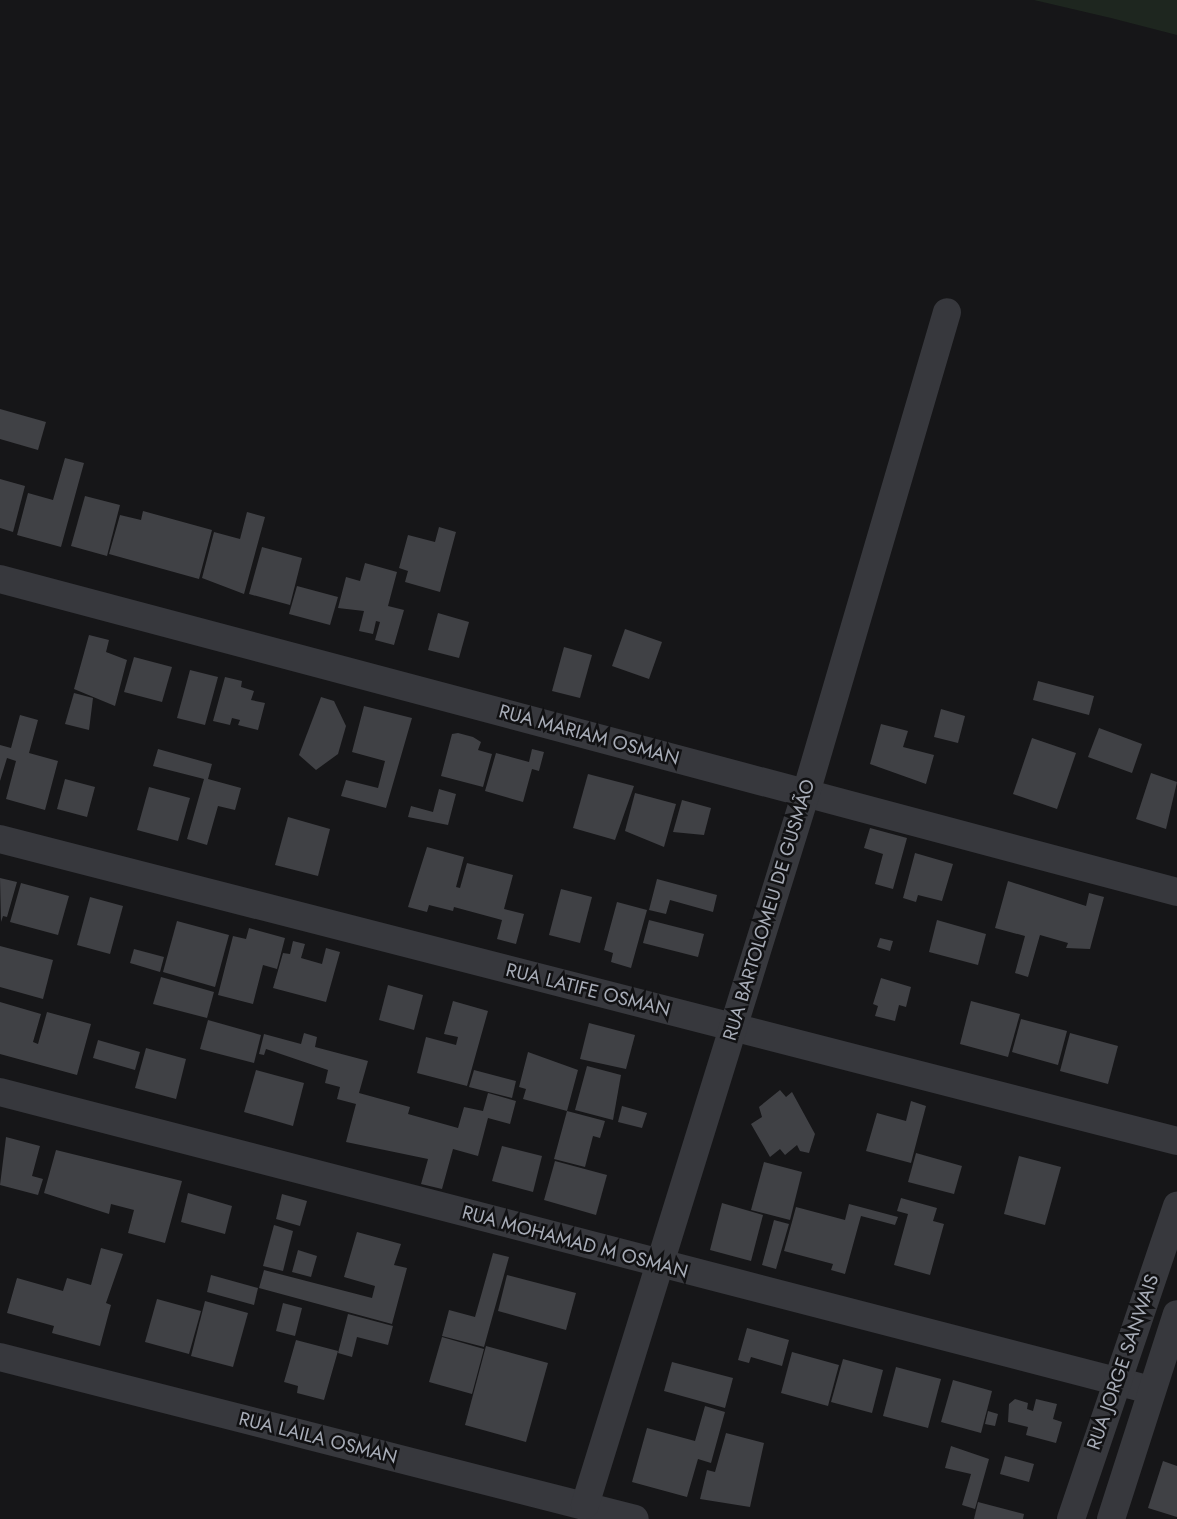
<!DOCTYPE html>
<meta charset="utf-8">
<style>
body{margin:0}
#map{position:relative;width:1177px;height:1519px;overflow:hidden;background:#161618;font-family:Jost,sans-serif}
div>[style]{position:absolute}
.green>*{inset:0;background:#1e261f}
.building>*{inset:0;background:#404145}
.minor>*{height:28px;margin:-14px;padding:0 14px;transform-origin:14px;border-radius:14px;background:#37383d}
span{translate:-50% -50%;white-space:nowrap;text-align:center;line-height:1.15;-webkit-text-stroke:5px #111113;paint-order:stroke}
.street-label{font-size:19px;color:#a8adb8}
</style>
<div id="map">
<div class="green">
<i style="clip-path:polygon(1034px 0,1177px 0,1177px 35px,1111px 18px)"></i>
</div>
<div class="building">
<i style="clip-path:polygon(0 409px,46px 422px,38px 450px,0 439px)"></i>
<i style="clip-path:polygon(65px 458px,84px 463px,61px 547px,17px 535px,28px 493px,53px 500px)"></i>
<i style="clip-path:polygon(0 479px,25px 486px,13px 532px,0 528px)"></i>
<i style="clip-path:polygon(85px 496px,120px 505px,107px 556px,71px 546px)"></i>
<i style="clip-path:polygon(143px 511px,212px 530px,199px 579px,109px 554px,120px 515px,141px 520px)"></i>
<i style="clip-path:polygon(247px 512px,265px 517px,244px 594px,202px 578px,214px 532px,240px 539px)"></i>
<i style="clip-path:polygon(439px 527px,456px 532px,440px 592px,405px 582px,408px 571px,399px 568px,408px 535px,435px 542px)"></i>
<i style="clip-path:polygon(262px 547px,302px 558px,290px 605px,249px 594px)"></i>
<i style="clip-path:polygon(365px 563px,397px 572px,388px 606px,404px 610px,394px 645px,375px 640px,380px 622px,376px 621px,373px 634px,359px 631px,364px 611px,338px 608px,346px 577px,360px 581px)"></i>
<i style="clip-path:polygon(297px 586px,338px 597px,330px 625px,289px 614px)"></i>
<i style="clip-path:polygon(438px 613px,469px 622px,459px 658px,428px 650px)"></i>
<i style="clip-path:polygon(625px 629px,662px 642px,649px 679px,612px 666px)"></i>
<i style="clip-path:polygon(89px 635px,109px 640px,106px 652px,127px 660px,115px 706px,74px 689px)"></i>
<i style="clip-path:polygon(564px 647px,592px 655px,580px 698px,552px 691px)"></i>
<i style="clip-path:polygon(134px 657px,172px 667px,162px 702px,124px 692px)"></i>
<i style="clip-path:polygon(190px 670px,218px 677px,205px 725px,177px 718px)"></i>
<i style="clip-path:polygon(225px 677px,242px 681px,241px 687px,254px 691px,251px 700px,265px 703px,258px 730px,238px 725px,240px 720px,232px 718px,230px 725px,213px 721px)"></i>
<i style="clip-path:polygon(1038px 681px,1094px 696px,1089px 715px,1033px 700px)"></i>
<i style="clip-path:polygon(74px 693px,93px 698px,89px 730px,65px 724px)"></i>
<i style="clip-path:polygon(321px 697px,334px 701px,346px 726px,338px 754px,316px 770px,299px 755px)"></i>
<i style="clip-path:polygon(364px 706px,412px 718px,386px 808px,341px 796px,346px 780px,378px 788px,385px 761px,352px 752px)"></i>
<i style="clip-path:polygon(941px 709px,965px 716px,958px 743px,934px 737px)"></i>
<i style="clip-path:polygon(20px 715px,38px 720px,29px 753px,58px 761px,45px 810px,6px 799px,16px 761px,7px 758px,0 781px,0 745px,11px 748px)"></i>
<i style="clip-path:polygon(881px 724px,908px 731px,903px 747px,934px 755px,926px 784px,870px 764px)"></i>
<i style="clip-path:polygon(1099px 728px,1142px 744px,1132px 773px,1088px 757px)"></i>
<i style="clip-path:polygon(458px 733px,473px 737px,481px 742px,478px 750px,492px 754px,483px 787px,441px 776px,452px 734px)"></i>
<i style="clip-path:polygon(1032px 738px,1076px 753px,1057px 809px,1013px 794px)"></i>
<i style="clip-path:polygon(158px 749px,212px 764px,208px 779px,241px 788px,235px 810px,218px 806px,207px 845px,187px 839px,204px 779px,153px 766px)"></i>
<i style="clip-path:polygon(532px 749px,544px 752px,539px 771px,532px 769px,523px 802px,485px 791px,496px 753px,529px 762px)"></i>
<i style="clip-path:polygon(1151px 773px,1177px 782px,1166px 829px,1136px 819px)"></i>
<i style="clip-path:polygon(588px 774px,634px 786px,615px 840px,573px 828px)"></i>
<i style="clip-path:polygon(65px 779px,95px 787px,87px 817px,57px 809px)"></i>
<i style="clip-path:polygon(149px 787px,190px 798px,178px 841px,137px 830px)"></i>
<i style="clip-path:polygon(439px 789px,456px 794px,448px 825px,408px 817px,411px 806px,433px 812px)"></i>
<i style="clip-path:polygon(635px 793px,676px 804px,664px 847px,625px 831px)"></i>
<i style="clip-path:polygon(682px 800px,711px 808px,704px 835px,673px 832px)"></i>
<i style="clip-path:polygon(288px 817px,330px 829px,318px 876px,275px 865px)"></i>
<i style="clip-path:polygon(870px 828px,907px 838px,893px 889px,875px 884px,883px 854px,864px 848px)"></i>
<i style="clip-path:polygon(427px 847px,464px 857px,456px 887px,460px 888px,467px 863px,513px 875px,504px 909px,524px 914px,516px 944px,497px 939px,502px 920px,454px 907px,453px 911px,429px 905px,427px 912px,408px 907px)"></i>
<i style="clip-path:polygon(915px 853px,953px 864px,942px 901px,918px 895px,916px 902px,903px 898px)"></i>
<i style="clip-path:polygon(0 878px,17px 882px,7px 917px,3px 916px,1px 922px)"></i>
<i style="clip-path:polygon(657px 879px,717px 895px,713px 912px,670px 900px,666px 914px,649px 910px)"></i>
<i style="clip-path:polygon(1008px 881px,1086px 906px,1089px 893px,1104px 897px,1090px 949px,1066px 948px,1068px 943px,1040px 935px,1028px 977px,1015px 973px,1025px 936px,995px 928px)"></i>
<i style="clip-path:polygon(21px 883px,69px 896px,58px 935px,10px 922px)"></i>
<i style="clip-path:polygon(561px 889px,592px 897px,580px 943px,549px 935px)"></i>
<i style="clip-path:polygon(90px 897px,123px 906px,110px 954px,77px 945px)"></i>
<i style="clip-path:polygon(617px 902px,647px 910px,631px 968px,611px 962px,613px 953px,604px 950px)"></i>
<i style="clip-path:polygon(649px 920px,704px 934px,698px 957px,643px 943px)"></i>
<i style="clip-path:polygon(937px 920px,986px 934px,978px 965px,929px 952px)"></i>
<i style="clip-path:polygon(177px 921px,229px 935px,215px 987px,163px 972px)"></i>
<i style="clip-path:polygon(249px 928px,285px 938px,277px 969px,263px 965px,253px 1004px,218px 995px,233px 936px,246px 939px)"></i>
<i style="clip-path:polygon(880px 938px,893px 941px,890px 951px,877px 947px)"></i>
<i style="clip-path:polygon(293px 941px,305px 944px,301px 958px,322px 964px,326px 948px,340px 952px,326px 1002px,273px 988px,283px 953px,290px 954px)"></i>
<i style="clip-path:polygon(0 946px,53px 960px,43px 999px,0 987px)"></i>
<i style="clip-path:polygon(134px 949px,164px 957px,160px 972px,130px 963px)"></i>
<i style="clip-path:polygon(161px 977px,214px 992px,207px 1018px,153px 1004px)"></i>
<i style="clip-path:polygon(881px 978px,911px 987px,906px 1007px,899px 1005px,895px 1021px,875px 1016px,878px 1006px,873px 1004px)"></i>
<i style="clip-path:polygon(388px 985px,423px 995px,414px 1030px,379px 1020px)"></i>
<i style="clip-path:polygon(453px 1001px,488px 1011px,467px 1086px,417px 1073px,426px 1037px,456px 1045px,458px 1037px,444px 1034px)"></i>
<i style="clip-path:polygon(971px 1001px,1020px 1014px,1008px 1057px,960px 1044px)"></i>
<i style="clip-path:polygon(0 1002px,41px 1014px,33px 1042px,38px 1044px,47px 1012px,91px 1024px,77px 1075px,0 1054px)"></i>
<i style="clip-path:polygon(1021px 1019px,1067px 1031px,1058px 1065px,1012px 1052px)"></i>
<i style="clip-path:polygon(208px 1020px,261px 1035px,254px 1063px,200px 1049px)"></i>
<i style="clip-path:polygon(589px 1023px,635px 1035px,626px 1069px,580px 1059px)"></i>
<i style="clip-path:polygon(304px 1033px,317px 1037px,315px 1047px,368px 1061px,359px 1093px,410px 1107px,408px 1114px,458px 1128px,464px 1107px,483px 1111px,488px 1093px,516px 1101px,510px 1124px,488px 1118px,478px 1156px,453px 1149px,442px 1189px,421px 1184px,428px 1159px,346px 1142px,356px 1104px,337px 1099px,340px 1087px,325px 1083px,328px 1070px,266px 1049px,264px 1055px,259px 1054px,264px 1034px,301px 1044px)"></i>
<i style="clip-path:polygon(1070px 1033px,1118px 1046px,1108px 1084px,1060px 1071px)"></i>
<i style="clip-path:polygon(98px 1040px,140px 1052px,135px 1070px,93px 1058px)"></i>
<i style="clip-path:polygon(146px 1048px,186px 1059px,176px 1099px,135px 1088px)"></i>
<i style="clip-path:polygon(528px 1052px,578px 1070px,567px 1111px,523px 1099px,526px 1089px,519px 1087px)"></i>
<i style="clip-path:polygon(587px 1066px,621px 1075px,613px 1120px,575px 1110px)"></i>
<i style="clip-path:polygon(256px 1070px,304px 1083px,293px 1126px,244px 1112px)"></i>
<i style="clip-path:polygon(474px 1070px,516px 1081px,512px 1098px,469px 1087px)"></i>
<i style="clip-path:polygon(780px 1090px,786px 1097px,792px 1092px,815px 1134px,809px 1153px,800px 1151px,797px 1145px,785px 1155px,780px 1149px,770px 1157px,751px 1124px,762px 1117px,759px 1107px)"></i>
<i style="clip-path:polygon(911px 1101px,926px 1106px,911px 1163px,866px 1151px,877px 1113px,906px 1121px)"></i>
<i style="clip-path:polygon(622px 1106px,647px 1113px,642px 1128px,618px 1122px)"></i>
<i style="clip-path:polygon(567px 1111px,605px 1121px,600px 1138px,593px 1136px,585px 1167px,554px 1159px)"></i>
<i style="clip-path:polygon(6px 1137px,40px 1146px,32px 1176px,43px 1179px,38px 1195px,0 1185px)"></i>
<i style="clip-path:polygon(502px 1146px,542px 1156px,533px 1192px,492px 1181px)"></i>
<i style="clip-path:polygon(56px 1150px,182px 1181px,165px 1243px,128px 1233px,134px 1210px,111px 1204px,109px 1214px,44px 1193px)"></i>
<i style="clip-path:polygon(916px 1153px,962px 1166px,954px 1194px,908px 1182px)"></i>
<i style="clip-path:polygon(1019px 1156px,1061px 1167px,1045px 1225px,1004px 1214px)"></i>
<i style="clip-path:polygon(555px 1161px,607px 1175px,596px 1215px,544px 1200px)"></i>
<i style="clip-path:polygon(764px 1162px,802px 1172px,790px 1220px,751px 1210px)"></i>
<i style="clip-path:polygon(188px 1193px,232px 1206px,225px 1234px,181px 1222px)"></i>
<i style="clip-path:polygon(282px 1194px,307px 1201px,300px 1226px,276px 1219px)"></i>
<i style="clip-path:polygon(901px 1198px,937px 1208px,933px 1221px,944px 1224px,930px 1275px,894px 1265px,908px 1214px,897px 1211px)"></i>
<i style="clip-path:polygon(722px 1203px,763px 1215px,751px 1261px,710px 1250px)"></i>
<i style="clip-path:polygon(849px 1204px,898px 1217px,895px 1225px,861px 1216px,845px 1274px,831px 1270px,833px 1264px,784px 1251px,796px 1207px,845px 1220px)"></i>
<i style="clip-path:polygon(774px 1220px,789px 1224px,776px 1269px,762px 1265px)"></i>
<i style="clip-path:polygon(274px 1225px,293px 1231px,283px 1271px,263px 1266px)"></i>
<i style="clip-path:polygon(357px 1232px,401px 1244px,394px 1265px,407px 1268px,392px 1324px,259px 1288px,264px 1270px,372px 1298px,375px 1286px,344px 1277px)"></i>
<i style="clip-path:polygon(101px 1248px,123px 1254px,106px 1303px,111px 1305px,100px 1346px,52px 1333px,54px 1326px,7px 1313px,17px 1278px,63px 1291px,67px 1278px,91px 1285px)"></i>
<i style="clip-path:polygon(298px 1250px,317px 1256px,311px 1277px,292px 1272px)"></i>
<i style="clip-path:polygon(493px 1253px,509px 1257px,484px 1347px,442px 1336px,449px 1310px,475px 1317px)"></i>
<i style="clip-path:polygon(211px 1275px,258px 1288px,254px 1305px,207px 1292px)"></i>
<i style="clip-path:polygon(507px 1275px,576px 1293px,566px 1330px,498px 1311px)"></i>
<i style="clip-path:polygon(157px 1299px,201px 1311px,189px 1354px,145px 1342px)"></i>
<i style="clip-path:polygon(205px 1301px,248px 1313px,233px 1367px,191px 1356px)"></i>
<i style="clip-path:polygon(283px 1303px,302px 1308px,295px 1336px,276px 1331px)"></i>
<i style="clip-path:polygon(348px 1314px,393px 1326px,388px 1345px,357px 1337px,352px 1357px,338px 1353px)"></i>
<i style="clip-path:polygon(747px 1328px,789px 1340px,782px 1366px,751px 1357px,749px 1363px,738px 1360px)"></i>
<i style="clip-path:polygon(442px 1337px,484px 1349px,472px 1394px,429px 1382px)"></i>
<i style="clip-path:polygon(296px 1340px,338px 1351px,324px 1400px,297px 1393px,298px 1386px,284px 1382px)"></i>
<i style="clip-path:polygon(486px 1346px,548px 1363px,526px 1442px,465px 1425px)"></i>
<i style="clip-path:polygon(792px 1352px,839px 1365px,828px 1406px,781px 1393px)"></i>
<i style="clip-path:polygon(843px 1359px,883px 1370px,872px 1413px,831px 1402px)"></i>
<i style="clip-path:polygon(672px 1362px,733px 1378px,725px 1408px,664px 1391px)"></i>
<i style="clip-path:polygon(896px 1367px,941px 1379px,928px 1428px,883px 1416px)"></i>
<i style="clip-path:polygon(953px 1380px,992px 1391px,981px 1433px,941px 1422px)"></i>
<i style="clip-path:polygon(1015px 1399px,1028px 1403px,1027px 1409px,1033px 1411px,1036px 1399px,1057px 1404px,1053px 1419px,1062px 1422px,1056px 1443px,1026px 1435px,1028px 1427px,1008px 1422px,1009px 1404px)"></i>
<i style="clip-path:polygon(705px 1406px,725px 1412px,711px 1463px,698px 1459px,687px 1497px,632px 1482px,647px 1428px,695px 1441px)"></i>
<i style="clip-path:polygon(988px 1411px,998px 1414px,995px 1426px,985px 1424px)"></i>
<i style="clip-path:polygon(726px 1433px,764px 1443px,750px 1507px,700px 1499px,707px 1470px,715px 1472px)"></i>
<i style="clip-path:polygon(951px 1446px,989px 1459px,975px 1509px,962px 1505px,971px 1474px,945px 1468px)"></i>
<i style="clip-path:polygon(1005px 1456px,1034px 1464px,1029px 1482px,1000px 1474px)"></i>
<i style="clip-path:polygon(1163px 1461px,1177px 1466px,1177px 1517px,1148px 1508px)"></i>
<i style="clip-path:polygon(978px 1502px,1024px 1514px,1023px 1519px,974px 1519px)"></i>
</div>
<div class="minor">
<i style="left:0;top:579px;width:1218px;rotate:14.89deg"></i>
<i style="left:0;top:839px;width:1215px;rotate:14.39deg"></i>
<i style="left:0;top:1092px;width:1189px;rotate:14.52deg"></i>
<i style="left:0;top:1357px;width:655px;rotate:14.31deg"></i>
<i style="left:585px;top:1505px;width:746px;rotate:-72.76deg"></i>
<i style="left:806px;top:793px;width:501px;rotate:-73.66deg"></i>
<i style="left:1071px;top:1519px;width:331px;rotate:-71.3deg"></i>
<i style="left:1111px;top:1519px;width:215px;rotate:-72.2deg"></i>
</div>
<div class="street-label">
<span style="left:589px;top:735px;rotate:15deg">RUA MARIAM OSMAN</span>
<span style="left:769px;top:910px;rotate:-73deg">RUA BARTOLOMEU DE GUSMÃO</span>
<span style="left:588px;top:990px;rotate:14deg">RUA LATIFE OSMAN</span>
<span style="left:575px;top:1242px;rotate:15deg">RUA MOHAMAD M OSMAN</span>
<span style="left:1123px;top:1362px;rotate:-71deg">RUA JORGE SANWAIS</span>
<span style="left:318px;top:1438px;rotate:14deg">RUA LAILA OSMAN</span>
</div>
</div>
